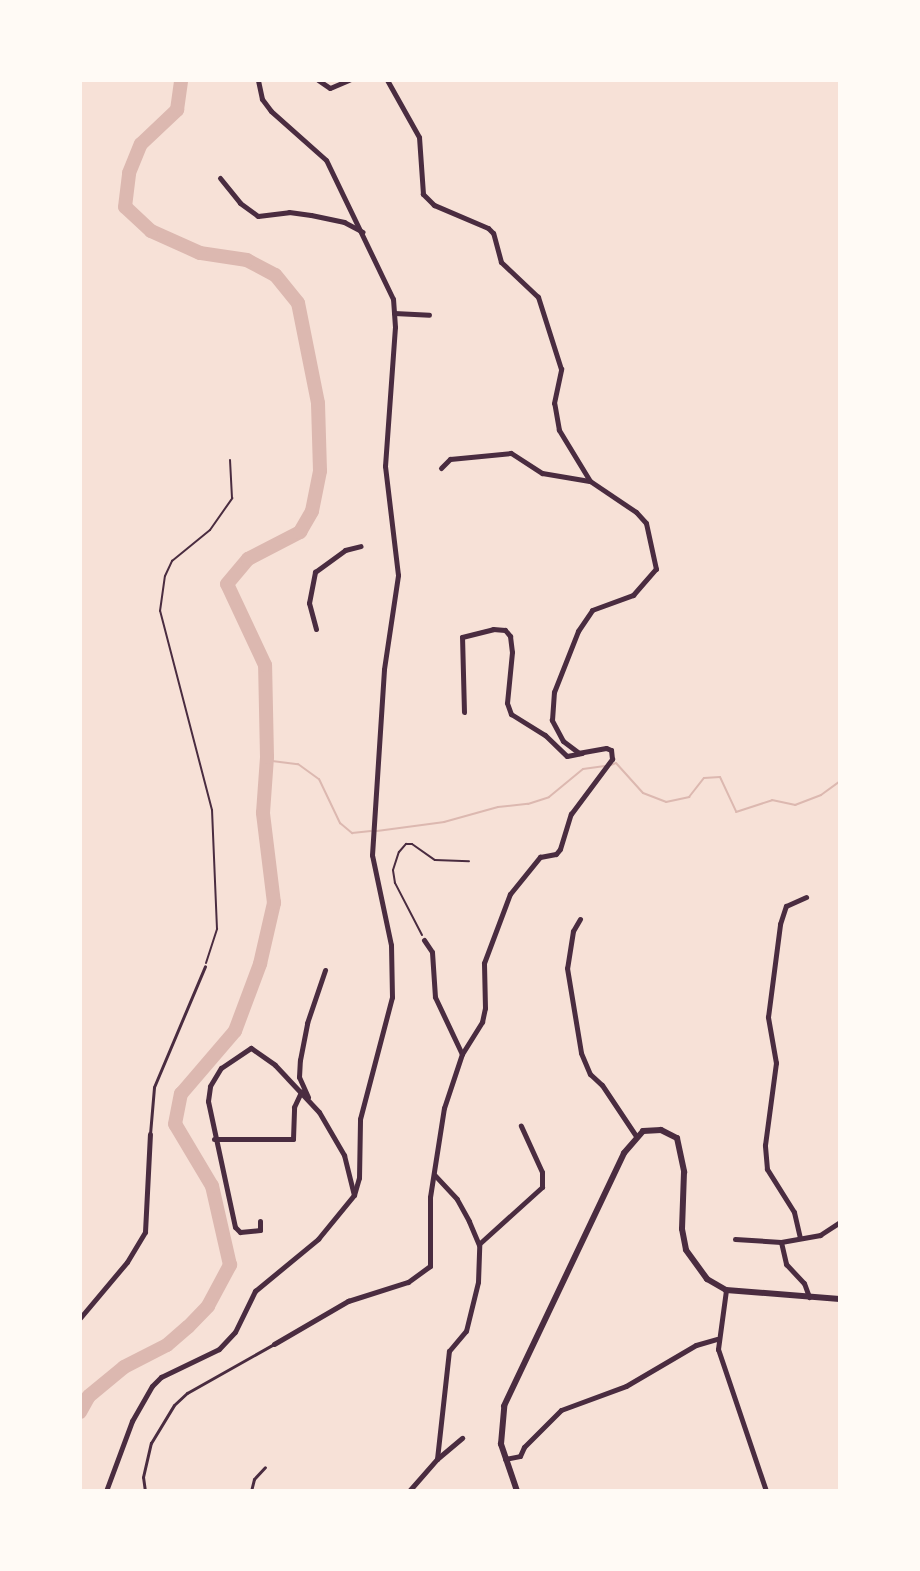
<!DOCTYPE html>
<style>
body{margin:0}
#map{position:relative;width:920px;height:1571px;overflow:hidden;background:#f7e1d7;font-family:Mulish,sans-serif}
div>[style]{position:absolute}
.stream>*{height:2px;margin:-1px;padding:0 1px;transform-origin:1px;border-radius:1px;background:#dcb8b0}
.river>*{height:14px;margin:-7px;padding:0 7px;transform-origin:7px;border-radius:7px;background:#dcb8b0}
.path>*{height:2px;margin:-1px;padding:0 1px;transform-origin:1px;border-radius:1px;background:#4a2c40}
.service>*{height:3px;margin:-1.5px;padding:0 1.5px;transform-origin:1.5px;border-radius:1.5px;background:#4a2c40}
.minor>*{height:5px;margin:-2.5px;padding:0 2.5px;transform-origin:2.5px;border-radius:2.5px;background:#4a2c40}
.tertiary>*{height:6px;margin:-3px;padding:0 3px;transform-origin:3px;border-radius:3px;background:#4a2c40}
span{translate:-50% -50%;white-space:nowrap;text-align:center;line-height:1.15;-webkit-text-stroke:8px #fffaf5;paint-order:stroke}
.frame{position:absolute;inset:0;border:82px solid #fffaf5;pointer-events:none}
</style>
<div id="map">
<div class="stream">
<i style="left:267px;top:757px;width:6px;rotate:39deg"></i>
<i style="left:272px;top:761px;width:26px;rotate:7deg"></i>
<i style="left:298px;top:764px;width:26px;rotate:36deg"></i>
<i style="left:319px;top:779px;width:49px;rotate:64.5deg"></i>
<i style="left:340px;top:823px;width:16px;rotate:40deg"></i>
<i style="left:352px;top:833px;width:19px;rotate:-6deg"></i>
<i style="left:611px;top:765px;width:5px;rotate:-22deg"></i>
<i style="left:616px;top:763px;width:40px;rotate:48deg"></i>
<i style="left:643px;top:793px;width:25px;rotate:21deg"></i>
<i style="left:666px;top:802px;width:24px;rotate:-12deg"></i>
<i style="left:689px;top:797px;width:24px;rotate:-52deg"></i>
<i style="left:704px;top:778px;width:16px;rotate:-4deg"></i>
<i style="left:720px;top:777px;width:38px;rotate:65deg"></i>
<i style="left:736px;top:812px;width:38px;rotate:-18deg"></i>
<i style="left:772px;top:800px;width:24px;rotate:12deg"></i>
<i style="left:795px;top:805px;width:28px;rotate:-21deg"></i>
<i style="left:821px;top:795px;width:24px;rotate:-36deg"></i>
<i style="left:377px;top:831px;width:68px;rotate:-7.7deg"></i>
<i style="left:444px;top:822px;width:56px;rotate:-15.5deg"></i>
<i style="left:498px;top:807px;width:30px;rotate:-6deg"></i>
<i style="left:528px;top:804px;width:22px;rotate:-18deg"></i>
<i style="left:549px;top:797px;width:44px;rotate:-39.5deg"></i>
<i style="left:583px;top:769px;width:22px;rotate:-8deg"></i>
</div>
<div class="river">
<i style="left:80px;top:1412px;width:18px;rotate:-61deg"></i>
<i style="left:89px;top:1396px;width:45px;rotate:-39.6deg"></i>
<i style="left:124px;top:1367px;width:48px;rotate:-27.1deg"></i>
<i style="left:167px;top:1345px;width:28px;rotate:-41deg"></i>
<i style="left:188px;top:1327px;width:29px;rotate:-46deg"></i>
<i style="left:208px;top:1306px;width:47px;rotate:-61.8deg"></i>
<i style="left:230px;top:1265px;width:81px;rotate:-102.8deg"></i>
<i style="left:212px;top:1186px;width:72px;rotate:-120.8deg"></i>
<i style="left:175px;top:1124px;width:31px;rotate:-79deg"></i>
<i style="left:181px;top:1094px;width:83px;rotate:-49.4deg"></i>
<i style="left:235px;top:1031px;width:72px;rotate:-69.5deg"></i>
<i style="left:260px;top:964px;width:63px;rotate:-77.1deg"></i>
<i style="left:274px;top:903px;width:91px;rotate:-97deg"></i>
<i style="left:263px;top:813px;width:56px;rotate:-85.9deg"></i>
<i style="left:267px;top:757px;width:92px;rotate:-91.2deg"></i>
<i style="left:265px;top:665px;width:89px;rotate:-115.1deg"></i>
<i style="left:227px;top:584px;width:33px;rotate:-50deg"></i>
<i style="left:248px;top:559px;width:59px;rotate:-27.4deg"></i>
<i style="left:300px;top:532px;width:24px;rotate:-60deg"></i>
<i style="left:312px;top:511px;width:41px;rotate:-78.7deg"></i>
<i style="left:320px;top:471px;width:68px;rotate:-91.7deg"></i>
<i style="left:318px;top:403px;width:102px;rotate:-101.3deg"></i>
<i style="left:298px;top:303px;width:36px;rotate:-129deg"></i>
<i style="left:275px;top:275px;width:32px;rotate:-152deg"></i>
<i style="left:247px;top:260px;width:48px;rotate:-171.5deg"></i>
<i style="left:200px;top:253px;width:54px;rotate:-155.8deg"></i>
<i style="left:151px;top:231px;width:35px;rotate:-137deg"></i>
<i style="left:125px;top:207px;width:34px;rotate:-83deg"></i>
<i style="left:129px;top:173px;width:31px;rotate:-68deg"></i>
<i style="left:141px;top:144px;width:50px;rotate:-43.4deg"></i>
<i style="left:177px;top:110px;width:30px;rotate:-82deg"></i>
</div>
<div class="path">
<i style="left:422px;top:935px;width:59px;rotate:-117.4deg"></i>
<i style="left:395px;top:883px;width:13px;rotate:-99deg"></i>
<i style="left:393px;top:870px;width:19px;rotate:-72deg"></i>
<i style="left:399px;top:852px;width:11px;rotate:-49deg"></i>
<i style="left:406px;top:844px;width:6px"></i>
<i style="left:412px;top:844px;width:28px;rotate:35deg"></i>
<i style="left:435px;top:860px;width:34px;rotate:2deg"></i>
<i style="left:206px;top:963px;width:36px;rotate:-72deg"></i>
<i style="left:217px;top:929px;width:119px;rotate:-92.4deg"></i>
<i style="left:212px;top:810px;width:206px;rotate:-104.6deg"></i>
<i style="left:160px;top:611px;width:35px;rotate:-82deg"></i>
<i style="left:165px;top:576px;width:17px;rotate:-65deg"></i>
<i style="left:172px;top:561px;width:49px;rotate:-39.2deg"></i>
<i style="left:210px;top:530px;width:39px;rotate:-55deg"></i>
<i style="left:232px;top:498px;width:38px;rotate:-93deg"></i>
</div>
<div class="service">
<i style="left:150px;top:1134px;width:47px;rotate:-85.1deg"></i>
<i style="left:154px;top:1087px;width:131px;rotate:-67.1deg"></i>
<i style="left:145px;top:1491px;width:14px;rotate:-98deg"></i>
<i style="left:143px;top:1477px;width:35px;rotate:-77deg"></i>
<i style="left:151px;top:1443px;width:44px;rotate:-58.8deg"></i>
<i style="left:174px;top:1405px;width:18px;rotate:-43deg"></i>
<i style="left:187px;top:1393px;width:100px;rotate:-29.4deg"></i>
<i style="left:251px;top:1491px;width:12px;rotate:-76deg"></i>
<i style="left:254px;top:1479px;width:16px;rotate:-47deg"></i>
</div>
<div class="minor">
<i style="left:318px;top:80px;width:14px;rotate:34deg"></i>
<i style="left:330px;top:88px;width:21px;rotate:-23deg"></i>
<i style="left:220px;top:178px;width:32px;rotate:51deg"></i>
<i style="left:240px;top:203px;width:22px;rotate:36deg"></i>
<i style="left:258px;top:216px;width:31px;rotate:-7deg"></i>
<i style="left:289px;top:212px;width:22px;rotate:8deg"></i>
<i style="left:311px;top:215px;width:34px;rotate:12deg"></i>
<i style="left:344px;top:222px;width:21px;rotate:28deg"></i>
<i style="left:394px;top:313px;width:35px;rotate:3deg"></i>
<i style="left:441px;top:468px;width:13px;rotate:-45deg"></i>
<i style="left:450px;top:459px;width:61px;rotate:-5.6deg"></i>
<i style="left:511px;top:453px;width:37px;rotate:33deg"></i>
<i style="left:542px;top:473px;width:48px;rotate:9.7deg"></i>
<i style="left:316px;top:629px;width:27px;rotate:-105deg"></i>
<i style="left:309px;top:603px;width:32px;rotate:-79deg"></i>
<i style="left:315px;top:572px;width:37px;rotate:-36deg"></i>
<i style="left:345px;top:550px;width:16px;rotate:-14deg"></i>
<i style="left:464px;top:712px;width:75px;rotate:-91.5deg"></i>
<i style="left:462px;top:637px;width:32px;rotate:-14deg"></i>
<i style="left:493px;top:629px;width:12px;rotate:5deg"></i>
<i style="left:505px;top:630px;width:8px;rotate:50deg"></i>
<i style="left:510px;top:636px;width:16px;rotate:83deg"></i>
<i style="left:512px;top:652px;width:51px;rotate:95.6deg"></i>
<i style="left:507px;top:703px;width:12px;rotate:70deg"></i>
<i style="left:511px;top:714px;width:40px;rotate:32deg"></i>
<i style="left:545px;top:735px;width:30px;rotate:44deg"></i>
<i style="left:567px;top:756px;width:15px;rotate:-11deg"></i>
<i style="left:580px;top:919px;width:14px;rotate:120deg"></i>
<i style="left:573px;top:931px;width:37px;rotate:99deg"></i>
<i style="left:567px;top:968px;width:86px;rotate:80.6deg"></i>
<i style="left:581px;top:1053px;width:23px;rotate:67deg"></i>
<i style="left:590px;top:1074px;width:16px;rotate:43deg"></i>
<i style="left:602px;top:1085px;width:61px;rotate:56.3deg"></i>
<i style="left:424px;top:940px;width:14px;rotate:56deg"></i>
<i style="left:432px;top:952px;width:45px;rotate:86.2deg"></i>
<i style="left:435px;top:997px;width:63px;rotate:64.7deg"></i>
<i style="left:308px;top:1097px;width:22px;rotate:-114deg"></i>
<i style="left:299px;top:1077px;width:17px;rotate:-87deg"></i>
<i style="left:300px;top:1060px;width:38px;rotate:-79deg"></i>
<i style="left:307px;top:1023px;width:56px;rotate:-71.2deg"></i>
<i style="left:214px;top:1139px;width:79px"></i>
<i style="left:293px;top:1139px;width:32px;rotate:-88deg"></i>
<i style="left:294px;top:1107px;width:17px;rotate:-65deg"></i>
<i style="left:260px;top:1221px;width:9px;rotate:90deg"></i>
<i style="left:260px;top:1230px;width:20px;rotate:174deg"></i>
<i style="left:240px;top:1232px;width:7px;rotate:-135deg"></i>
<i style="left:235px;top:1227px;width:129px;rotate:-102.1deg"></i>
<i style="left:208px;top:1101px;width:15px;rotate:-82deg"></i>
<i style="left:210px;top:1086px;width:21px;rotate:-59deg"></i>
<i style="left:221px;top:1068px;width:36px;rotate:-34deg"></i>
<i style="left:251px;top:1048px;width:29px;rotate:35deg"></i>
<i style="left:275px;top:1065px;width:64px;rotate:46.9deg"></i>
<i style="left:319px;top:1112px;width:50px;rotate:59.8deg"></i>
<i style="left:344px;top:1155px;width:41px;rotate:76deg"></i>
<i style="left:800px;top:1238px;width:27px;rotate:-103deg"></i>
<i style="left:794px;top:1212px;width:51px;rotate:-122.1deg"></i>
<i style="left:767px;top:1169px;width:24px;rotate:-95deg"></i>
<i style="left:765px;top:1145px;width:83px;rotate:-82.4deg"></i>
<i style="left:776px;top:1063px;width:47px;rotate:-99.9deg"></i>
<i style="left:768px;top:1017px;width:94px;rotate:-82.6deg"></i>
<i style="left:780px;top:924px;width:19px;rotate:-72deg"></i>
<i style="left:786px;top:906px;width:22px;rotate:-24deg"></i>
<i style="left:735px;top:1239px;width:46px;rotate:3.7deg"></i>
<i style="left:781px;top:1242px;width:40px;rotate:-10deg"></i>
<i style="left:820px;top:1235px;width:24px;rotate:-33deg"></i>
<i style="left:781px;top:1242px;width:23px;rotate:77deg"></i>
<i style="left:786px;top:1264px;width:26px;rotate:47deg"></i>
<i style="left:804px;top:1283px;width:15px;rotate:70deg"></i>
<i style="left:479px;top:1244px;width:85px;rotate:-42.1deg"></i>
<i style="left:542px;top:1187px;width:15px;rotate:-90deg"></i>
<i style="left:542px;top:1172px;width:51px;rotate:-114.5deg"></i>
<i style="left:726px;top:1290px;width:60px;rotate:97.7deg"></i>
<i style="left:718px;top:1349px;width:150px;rotate:71.3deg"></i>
<i style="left:80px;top:1318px;width:73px;rotate:-50deg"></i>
<i style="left:127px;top:1262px;width:35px;rotate:-59deg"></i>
<i style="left:145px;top:1232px;width:98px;rotate:-87.1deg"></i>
<i style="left:274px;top:1344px;width:86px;rotate:-30.2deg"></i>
<i style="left:348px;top:1301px;width:63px;rotate:-17.6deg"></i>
<i style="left:408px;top:1282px;width:27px;rotate:-36deg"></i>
<i style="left:430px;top:1266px;width:69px;rotate:-90deg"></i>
<i style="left:430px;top:1197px;width:90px;rotate:-81.1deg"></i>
<i style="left:444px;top:1108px;width:57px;rotate:-71.6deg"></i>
<i style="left:462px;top:1054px;width:38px;rotate:-58deg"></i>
<i style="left:482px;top:1022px;width:14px;rotate:-78deg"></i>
<i style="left:485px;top:1008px;width:45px;rotate:-91.3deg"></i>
<i style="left:484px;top:963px;width:74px;rotate:-69.4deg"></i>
<i style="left:510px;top:894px;width:48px;rotate:-51deg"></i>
<i style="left:540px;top:857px;width:16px;rotate:-11deg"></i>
<i style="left:556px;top:854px;width:6px;rotate:-51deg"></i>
<i style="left:560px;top:849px;width:37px;rotate:-73deg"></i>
<i style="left:571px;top:814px;width:69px;rotate:-53.3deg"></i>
<i style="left:612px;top:759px;width:9px;rotate:-96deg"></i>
<i style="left:611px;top:750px;width:5px;rotate:-158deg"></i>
<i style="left:606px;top:748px;width:27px;rotate:170deg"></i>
<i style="left:579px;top:753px;width:20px;rotate:-143deg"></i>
<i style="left:563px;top:741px;width:24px;rotate:-118deg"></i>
<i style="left:552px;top:720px;width:28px;rotate:-86deg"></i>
<i style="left:554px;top:692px;width:66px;rotate:-68.5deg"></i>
<i style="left:578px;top:631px;width:25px;rotate:-56deg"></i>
<i style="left:592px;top:610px;width:44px;rotate:-20.1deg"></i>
<i style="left:633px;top:595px;width:35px;rotate:-49deg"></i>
<i style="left:656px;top:569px;width:47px;rotate:-102.3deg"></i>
<i style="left:646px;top:523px;width:15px;rotate:-132deg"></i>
<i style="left:636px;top:512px;width:55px;rotate:-146deg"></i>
<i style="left:590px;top:481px;width:60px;rotate:-121.3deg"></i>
<i style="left:559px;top:430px;width:27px;rotate:-100deg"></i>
<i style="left:554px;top:403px;width:35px;rotate:-78deg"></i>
<i style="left:561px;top:369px;width:76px;rotate:-107.7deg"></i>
<i style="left:538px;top:297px;width:51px;rotate:-136.6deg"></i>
<i style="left:501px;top:262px;width:30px;rotate:-105deg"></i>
<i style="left:493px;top:233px;width:7px;rotate:-135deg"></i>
<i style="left:488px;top:228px;width:59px;rotate:-156.9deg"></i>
<i style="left:434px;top:205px;width:16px;rotate:-135deg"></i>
<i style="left:423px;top:194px;width:57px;rotate:-94deg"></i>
<i style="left:419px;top:137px;width:65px;rotate:-119.3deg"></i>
<i style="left:437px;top:1459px;width:33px;rotate:-40deg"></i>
<i style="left:505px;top:1459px;width:15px;rotate:-11deg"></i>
<i style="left:520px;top:1456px;width:10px;rotate:-66deg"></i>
<i style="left:524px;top:1447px;width:52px;rotate:-45deg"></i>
<i style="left:561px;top:1410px;width:69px;rotate:-20.3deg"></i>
<i style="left:626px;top:1386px;width:81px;rotate:-30.4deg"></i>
<i style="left:696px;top:1345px;width:22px;rotate:-16deg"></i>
<i style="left:106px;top:1491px;width:75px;rotate:-69.6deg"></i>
<i style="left:132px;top:1421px;width:40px;rotate:-60.3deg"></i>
<i style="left:152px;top:1386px;width:13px;rotate:-45deg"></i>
<i style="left:161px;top:1377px;width:64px;rotate:-25.8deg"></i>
<i style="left:219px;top:1349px;width:23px;rotate:-47deg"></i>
<i style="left:235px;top:1332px;width:46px;rotate:-64deg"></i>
<i style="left:255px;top:1291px;width:82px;rotate:-39.5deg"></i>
<i style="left:318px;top:1239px;width:57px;rotate:-50.7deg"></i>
<i style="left:354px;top:1195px;width:18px;rotate:-74deg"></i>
<i style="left:359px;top:1178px;width:59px;rotate:-89deg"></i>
<i style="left:360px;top:1119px;width:126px;rotate:-75.3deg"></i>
<i style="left:392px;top:997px;width:52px;rotate:-91.1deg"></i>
<i style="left:391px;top:945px;width:92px;rotate:-101.9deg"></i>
<i style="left:372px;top:855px;width:186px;rotate:-86.3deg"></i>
<i style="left:384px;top:669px;width:95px;rotate:-81.5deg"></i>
<i style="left:398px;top:575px;width:110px;rotate:-96.8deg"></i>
<i style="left:385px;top:466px;width:139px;rotate:-85.9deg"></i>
<i style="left:395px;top:327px;width:28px;rotate:-94deg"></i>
<i style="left:393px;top:299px;width:154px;rotate:-115.7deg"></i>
<i style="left:326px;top:160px;width:74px;rotate:-138.3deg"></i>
<i style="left:271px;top:111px;width:15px;rotate:-127deg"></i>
<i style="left:262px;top:99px;width:19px;rotate:-102deg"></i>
<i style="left:409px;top:1491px;width:43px;rotate:-48.8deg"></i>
<i style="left:437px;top:1459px;width:109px;rotate:-83.7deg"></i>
<i style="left:449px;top:1351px;width:26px;rotate:-50deg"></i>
<i style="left:466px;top:1331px;width:50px;rotate:-76.2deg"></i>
<i style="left:478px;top:1282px;width:37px;rotate:-88deg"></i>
<i style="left:479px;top:1245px;width:26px;rotate:-113deg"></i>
<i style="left:469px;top:1221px;width:25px;rotate:-119deg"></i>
<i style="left:457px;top:1199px;width:33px;rotate:-133deg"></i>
</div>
<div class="tertiary">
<i style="left:517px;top:1491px;width:50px;rotate:-108.8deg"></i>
<i style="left:501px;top:1444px;width:38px;rotate:-85deg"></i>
<i style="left:504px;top:1406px;width:280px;rotate:-64.6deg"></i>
<i style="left:624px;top:1153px;width:29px;rotate:-49deg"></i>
<i style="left:643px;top:1131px;width:18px;rotate:-3deg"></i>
<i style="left:661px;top:1130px;width:18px;rotate:27deg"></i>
<i style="left:677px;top:1138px;width:35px;rotate:78deg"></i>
<i style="left:684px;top:1172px;width:57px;rotate:92deg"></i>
<i style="left:682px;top:1229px;width:21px;rotate:79deg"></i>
<i style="left:686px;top:1250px;width:36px;rotate:54deg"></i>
<i style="left:707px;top:1279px;width:22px;rotate:30deg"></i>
<i style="left:726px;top:1290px;width:114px;rotate:4.5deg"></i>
</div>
<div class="frame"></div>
</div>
